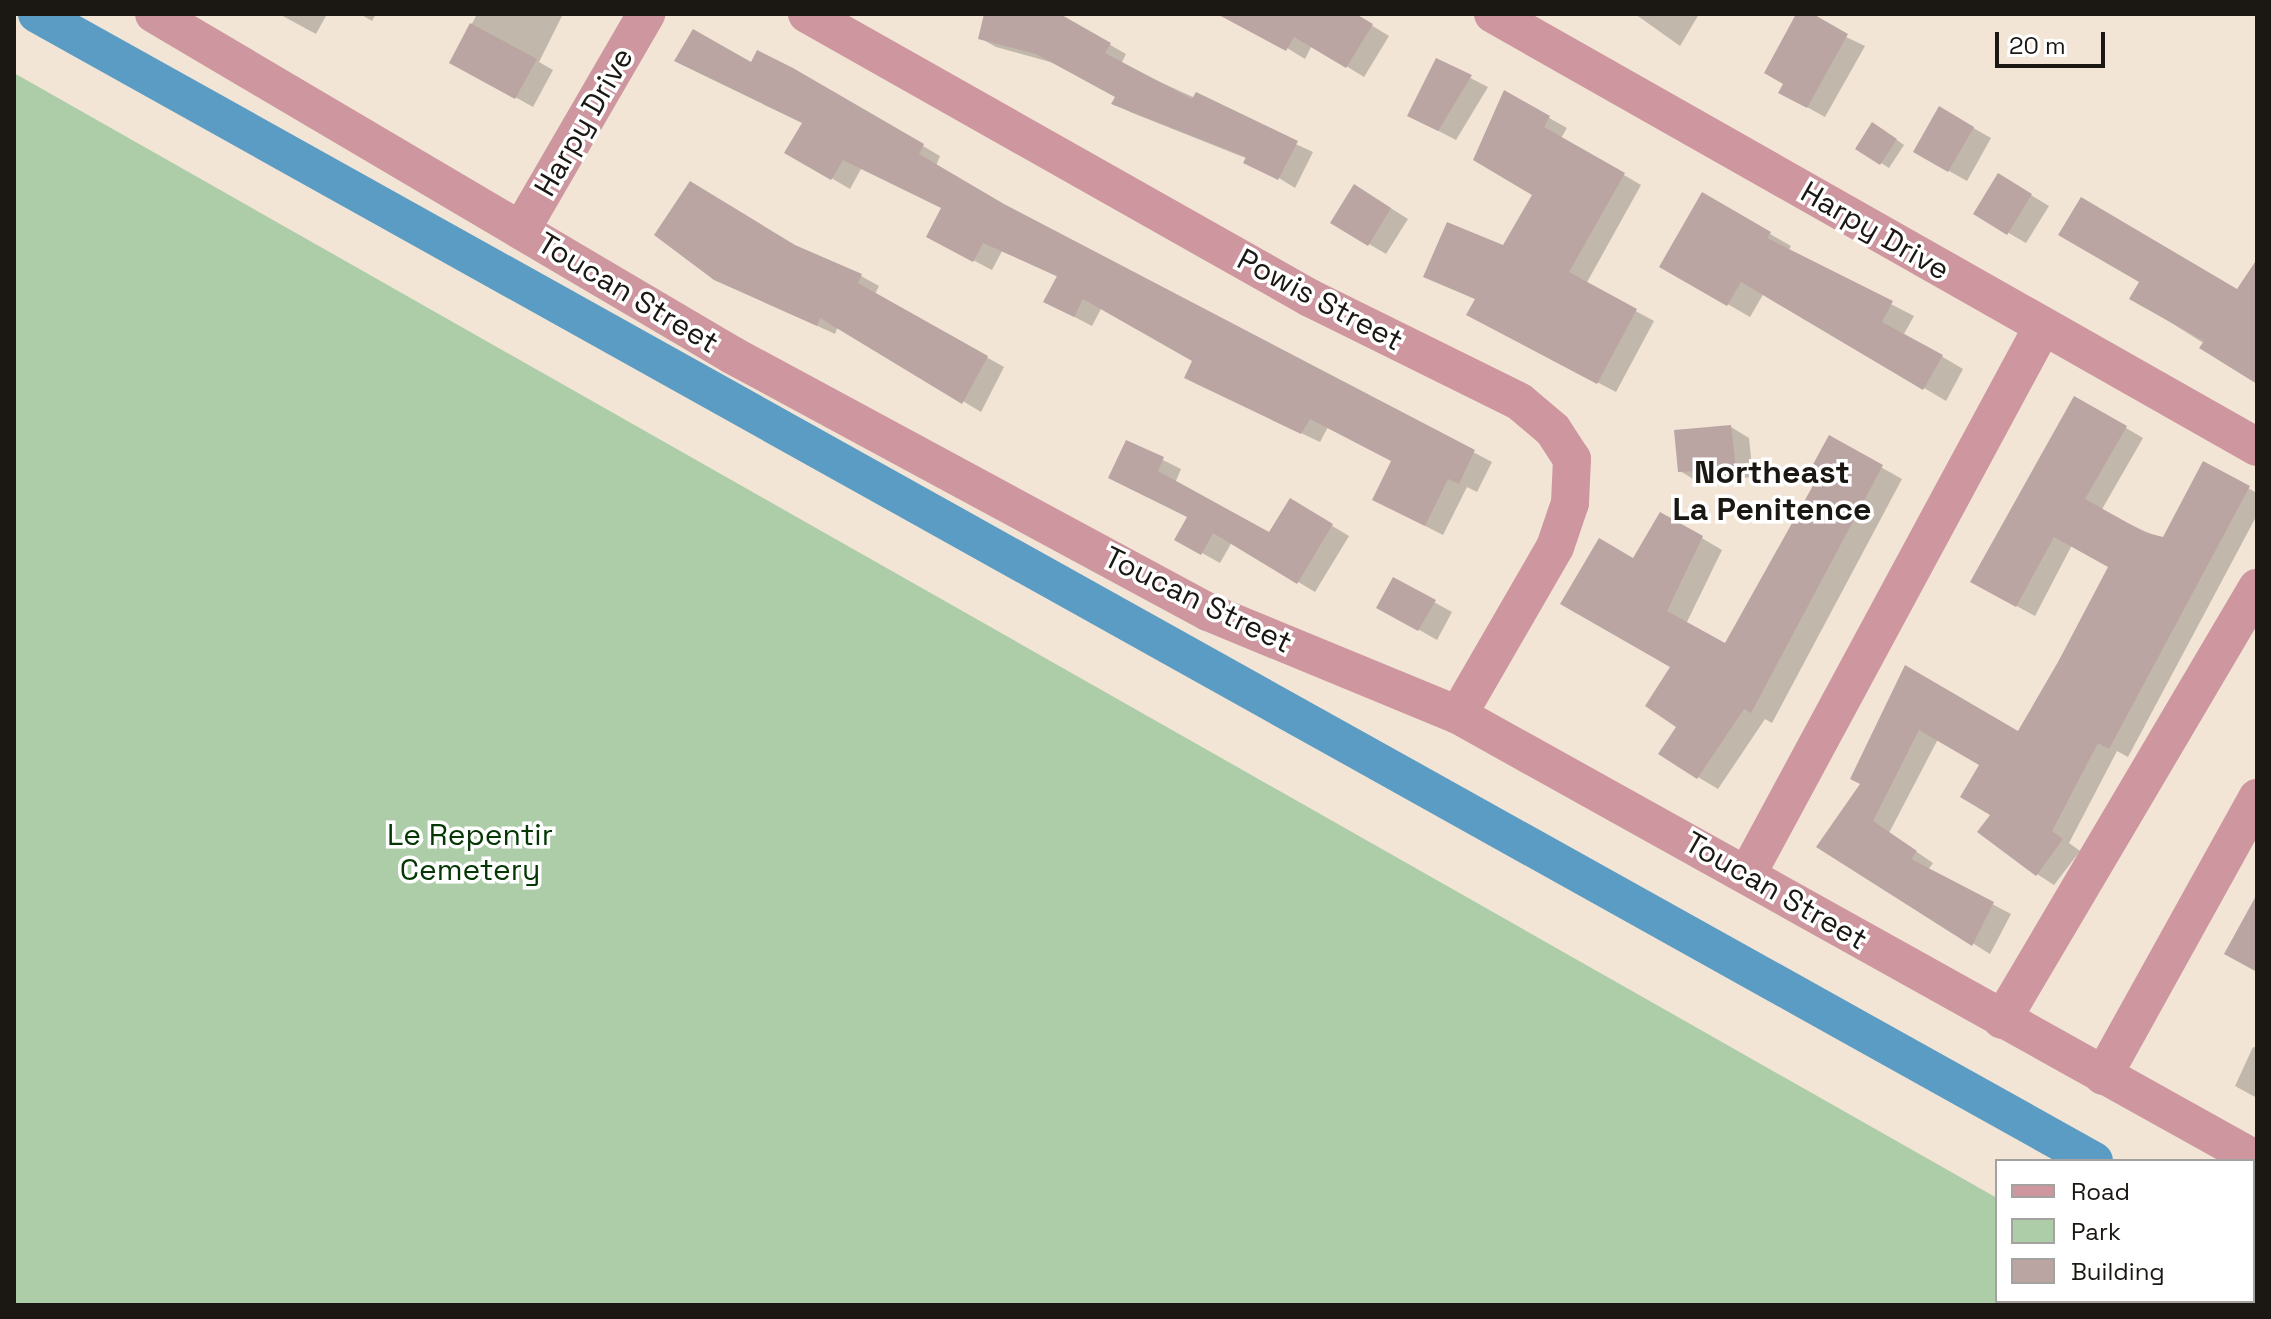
<!DOCTYPE html>
<style>
body{margin:0}
#map{position:relative;width:2271px;height:1319px;overflow:hidden;background:#f2e5d6;font-family:"Space Grotesk",sans-serif}
div>[style]{position:absolute}
.green>*{inset:0;background:#accda8}
.shadow>*{inset:0;background:#0003}
.canal>*{height:38px;margin:-19px;padding:0 19px;transform-origin:19px;border-radius:19px;background:#5b9cc4}
.building>*{inset:0;background:#baa5a3}
.street>*{height:38px;margin:-19px;padding:0 19px;transform-origin:19px;border-radius:19px;background:#ce979f}
span{translate:-50% -50%;white-space:nowrap;text-align:center;line-height:1.15;-webkit-text-stroke:7px #fff;paint-order:stroke}
.street-label{font-size:30px;color:#1b1712}
.park-label{font-size:30px;color:#043703}
.neighbourhood-label{font-size:32px;color:#1b1712;font-weight:700}
.frame{position:absolute;inset:0;border:16px solid #1b1712;pointer-events:none}
.legend{position:absolute;left:1995px;top:1159px;width:260px;height:144px;box-sizing:border-box;background:#fff;border:2px solid #a4a2a0;margin:0;padding:10px 14px;list-style:none;font-size:24px;color:#1b1712}
.legend li{display:flex;align-items:center;gap:16px;height:40px}
.legend b{width:40px;border:2px solid #a4a2a0}
.scale{position:absolute;left:1995px;top:32px;width:110px;height:36px;box-sizing:border-box;border:4px solid #1b1712;border-top:0;padding-left:10px;font-size:24px;line-height:28px;white-space:nowrap;color:#1b1712;-webkit-text-stroke:6px #fff;paint-order:stroke}
</style>
<div id="map">
<div class="green">
<i style="clip-path:polygon(14px 73px,1997px 1198px,1997px 1301px,2185px 1305px,14px 1305px)"></i>
</div>
<div class="shadow">
<i style="clip-path:polygon(279px 14px,327px 14px,316px 34px)"></i>
<i style="clip-path:polygon(360px 14px,376px 14px,372px 21px)"></i>
<i style="clip-path:polygon(477px 14px,563px 14px,539px 62px,553px 70px,533px 107px,452px 62px)"></i>
<i style="clip-path:polygon(986px 14px,1056px 14px,1126px 54px,1121px 64px,1313px 152px,1295px 188px,1248px 159px,1130px 112px,1114px 103px,1117px 97px,1054px 63px,996px 47px,980px 38px)"></i>
<i style="clip-path:polygon(1232px 14px,1353px 14px,1389px 36px,1364px 77px,1312px 45px,1305px 59px)"></i>
<i style="clip-path:polygon(1635px 14px,1699px 14px,1680px 46px)"></i>
<i style="clip-path:polygon(1798px 14px,1865px 46px,1825px 117px,1798px 102px,1786px 83px)"></i>
<i style="clip-path:polygon(1437px 61px,1488px 87px,1456px 140px,1427px 125px)"></i>
<i style="clip-path:polygon(752px 65px,793px 70px,940px 156px,936px 166px,1006px 207px,1492px 462px,1477px 492px,1467px 487px,1443px 535px,1392px 509px,1393px 461px,1328px 427px,1320px 442px,1204px 387px,1195px 360px,1102px 307px,1092px 326px,1063px 311px,1058px 277px,1002px 251px,992px 270px,946px 246px,943px 208px,861px 169px,850px 189px,787px 152px,804px 123px)"></i>
<i style="clip-path:polygon(1505px 93px,1567px 128px,1561px 138px,1641px 185px,1586px 284px,1654px 321px,1616px 392px,1486px 324px,1477px 300px,1426px 276px,1504px 248px,1535px 194px)"></i>
<i style="clip-path:polygon(1940px 109px,1991px 138px,1967px 181px,1915px 152px)"></i>
<i style="clip-path:polygon(1881px 129px,1904px 145px,1889px 168px,1857px 148px)"></i>
<i style="clip-path:polygon(1999px 176px,2049px 206px,2026px 243px,1976px 214px)"></i>
<i style="clip-path:polygon(1703px 195px,1791px 246px,1788px 251px,1914px 316px,1904px 334px,1963px 369px,1946px 401px,1764px 293px,1750px 317px,1662px 266px)"></i>
<i style="clip-path:polygon(1373px 197px,1408px 219px,1386px 254px,1369px 244px)"></i>
<i style="clip-path:polygon(797px 249px,861px 276px,879px 286px,875px 294px,1004px 367px,981px 412px,838px 326px,835px 334px,715px 279px)"></i>
<i style="clip-path:polygon(2257px 286px,2257px 377px,2132px 298px,2238px 292px)"></i>
<i style="clip-path:polygon(2075px 398px,2143px 438px,2101px 511px,2164px 540px,2204px 464px,2257px 493px,2257px 515px,2128px 757px,2117px 751px,2069px 843px,2080px 851px,2054px 885px,2037px 874px,1993px 814px,1982px 764px,1938px 739px,1889px 833px,1933px 863px,1928px 870px,2011px 914px,1990px 954px,1819px 847px,1863px 784px,1906px 668px,2019px 734px,2110px 567px,2072px 545px,2035px 616px,1991px 592px)"></i>
<i style="clip-path:polygon(1731px 427px,1749px 438px,1753px 477px,1698px 482px,1680px 471px)"></i>
<i style="clip-path:polygon(1829px 438px,1902px 479px,1772px 723px,1765px 719px,1718px 789px,1698px 777px,1678px 727px,1673px 666px,1634px 561px,1661px 514px,1722px 550px,1686px 624px,1725px 646px,1823px 473px)"></i>
<i style="clip-path:polygon(1127px 442px,1181px 469px,1175px 483px,1270px 535px,1291px 501px,1349px 536px,1315px 592px,1232px 542px,1220px 563px,1177px 539px,1189px 518px)"></i>
<i style="clip-path:polygon(1394px 580px,1452px 612px,1437px 640px,1379px 607px)"></i>
<i style="clip-path:polygon(2253px 1047px,2257px 1048px,2257px 1098px,2235px 1086px)"></i>
</div>
<div class="canal">
<i style="left:37px;top:14px;width:2355px;rotate:29.14deg"></i>
<i style="left:2253px;top:1250px;width:4px;rotate:27deg"></i>
</div>
<div class="building">
<i style="clip-path:polygon(984px 14px,1060px 14px,1111px 43px,1105px 53px,1192px 99px,1196px 92px,1298px 141px,1278px 180px,1243px 163px,1246px 157px,1111px 104px,1115px 97px,1036px 54px,978px 39px)"></i>
<i style="clip-path:polygon(1217px 14px,1356px 14px,1373px 24px,1346px 68px,1294px 37px,1286px 51px)"></i>
<i style="clip-path:polygon(1796px 14px,1813px 14px,1848px 34px,1807px 108px,1778px 93px,1783px 84px,1764px 73px)"></i>
<i style="clip-path:polygon(470px 23px,537px 59px,515px 99px,449px 63px)"></i>
<i style="clip-path:polygon(693px 29px,751px 62px,757px 50px,793px 68px,924px 144px,919px 154px,1004px 204px,1475px 450px,1459px 484px,1448px 479px,1425px 526px,1372px 500px,1391px 461px,1310px 419px,1301px 434px,1184px 378px,1192px 361px,1083px 299px,1074px 317px,1043px 302px,1057px 276px,983px 243px,973px 262px,926px 237px,941px 208px,843px 160px,831px 180px,784px 153px,802px 123px,674px 61px)"></i>
<i style="clip-path:polygon(1436px 58px,1472px 75px,1438px 131px,1407px 116px)"></i>
<i style="clip-path:polygon(1504px 90px,1550px 116px,1544px 127px,1625px 173px,1569px 272px,1637px 309px,1597px 384px,1466px 315px,1475px 299px,1423px 277px,1447px 222px,1503px 245px,1532px 195px,1473px 160px)"></i>
<i style="clip-path:polygon(1939px 106px,1974px 127px,1948px 172px,1913px 152px)"></i>
<i style="clip-path:polygon(1872px 122px,1897px 139px,1880px 165px,1855px 149px)"></i>
<i style="clip-path:polygon(1998px 173px,2032px 194px,2007px 235px,1973px 214px)"></i>
<i style="clip-path:polygon(690px 181px,795px 245px,862px 274px,858px 283px,988px 356px,962px 404px,820px 318px,817px 326px,714px 280px,654px 235px)"></i>
<i style="clip-path:polygon(1354px 184px,1391px 208px,1368px 246px,1330px 223px)"></i>
<i style="clip-path:polygon(1702px 192px,1771px 232px,1767px 238px,1893px 301px,1882px 322px,1943px 355px,1923px 390px,1741px 282px,1727px 306px,1659px 267px)"></i>
<i style="clip-path:polygon(2081px 197px,2237px 289px,2257px 259px,2257px 384px,2199px 348px,2204px 341px,2129px 299px,2139px 282px,2058px 235px)"></i>
<i style="clip-path:polygon(2074px 396px,2127px 426px,2085px 499px,2144px 532px,2163px 537px,2203px 461px,2250px 486px,2109px 749px,2098px 743px,2052px 831px,2063px 839px,2036px 876px,1977px 832px,1990px 815px,1960px 797px,1979px 765px,1919px 730px,1873px 821px,1917px 851px,1911px 859px,1994px 902px,1972px 946px,1816px 847px,1860px 784px,1850px 779px,1905px 665px,2018px 731px,2058px 662px,2108px 567px,2054px 537px,2016px 607px,1970px 582px)"></i>
<i style="clip-path:polygon(1731px 425px,1736px 468px,1678px 472px,1674px 430px)"></i>
<i style="clip-path:polygon(1829px 435px,1883px 465px,1751px 713px,1744px 709px,1697px 779px,1658px 754px,1676px 727px,1645px 706px,1670px 667px,1560px 604px,1599px 538px,1633px 558px,1660px 512px,1703px 536px,1667px 611px,1725px 643px,1820px 473px,1811px 468px)"></i>
<i style="clip-path:polygon(1126px 440px,1164px 457px,1158px 471px,1269px 532px,1290px 498px,1333px 524px,1297px 584px,1213px 533px,1201px 555px,1174px 540px,1187px 517px,1108px 478px)"></i>
<i style="clip-path:polygon(1393px 577px,1436px 600px,1418px 631px,1376px 608px)"></i>
<i style="clip-path:polygon(2257px 894px,2257px 972px,2224px 954px)"></i>
</div>
<div class="street">
<i style="left:154px;top:14px;width:671px;rotate:30.54deg"></i>
<i style="left:732px;top:355px;width:541px;rotate:28.37deg"></i>
<i style="left:1208px;top:612px;width:270px;rotate:22.4deg"></i>
<i style="left:1458px;top:715px;width:915px;rotate:29.12deg"></i>
<i style="left:807px;top:14px;width:578px;rotate:29.45deg"></i>
<i style="left:1310px;top:298px;width:234px;rotate:26.3deg"></i>
<i style="left:1520px;top:402px;width:43px;rotate:40.3deg"></i>
<i style="left:1553px;top:430px;width:35px;rotate:57deg"></i>
<i style="left:1572px;top:459px;width:44px;rotate:92.6deg"></i>
<i style="left:1570px;top:503px;width:46px;rotate:108.8deg"></i>
<i style="left:1555px;top:547px;width:194px;rotate:120deg"></i>
<i style="left:1493px;top:14px;width:878px;rotate:29.54deg"></i>
<i style="left:521px;top:230px;width:250px;rotate:-59.9deg"></i>
<i style="left:1749px;top:871px;width:619px;rotate:-61.66deg"></i>
<i style="left:2002px;top:1020px;width:502px;rotate:-59.45deg"></i>
<i style="left:2103px;top:1076px;width:318px;rotate:-61deg"></i>
</div>
<div class="street-label">
<span style="left:584px;top:122px;rotate:-60deg">Harpy Drive</span>
<span style="left:1875px;top:231px;rotate:30deg">Harpy Drive</span>
<span style="left:628px;top:293px;rotate:31deg">Toucan Street</span>
<span style="left:1320px;top:300px;rotate:28deg">Powis Street</span>
<span style="left:1198px;top:600px;rotate:26deg">Toucan Street</span>
<span style="left:1776px;top:891px;rotate:30deg">Toucan Street</span>
</div>
<div class="park-label">
<span style="left:470px;top:852px">Le Repentir<br>Cemetery</span>
</div>
<div class="neighbourhood-label">
<span style="left:1772px;top:491px">Northeast<br>La Penitence</span>
</div>
<div class="frame"></div>
<ul class="legend">
<li><b style="height:10px;background:#ce979f"></b>Road</li>
<li><b style="height:22px;background:#accda8"></b>Park</li>
<li><b style="height:22px;background:#baa5a3"></b>Building</li>
</ul>
<div class="scale">20 m</div>
</div>
